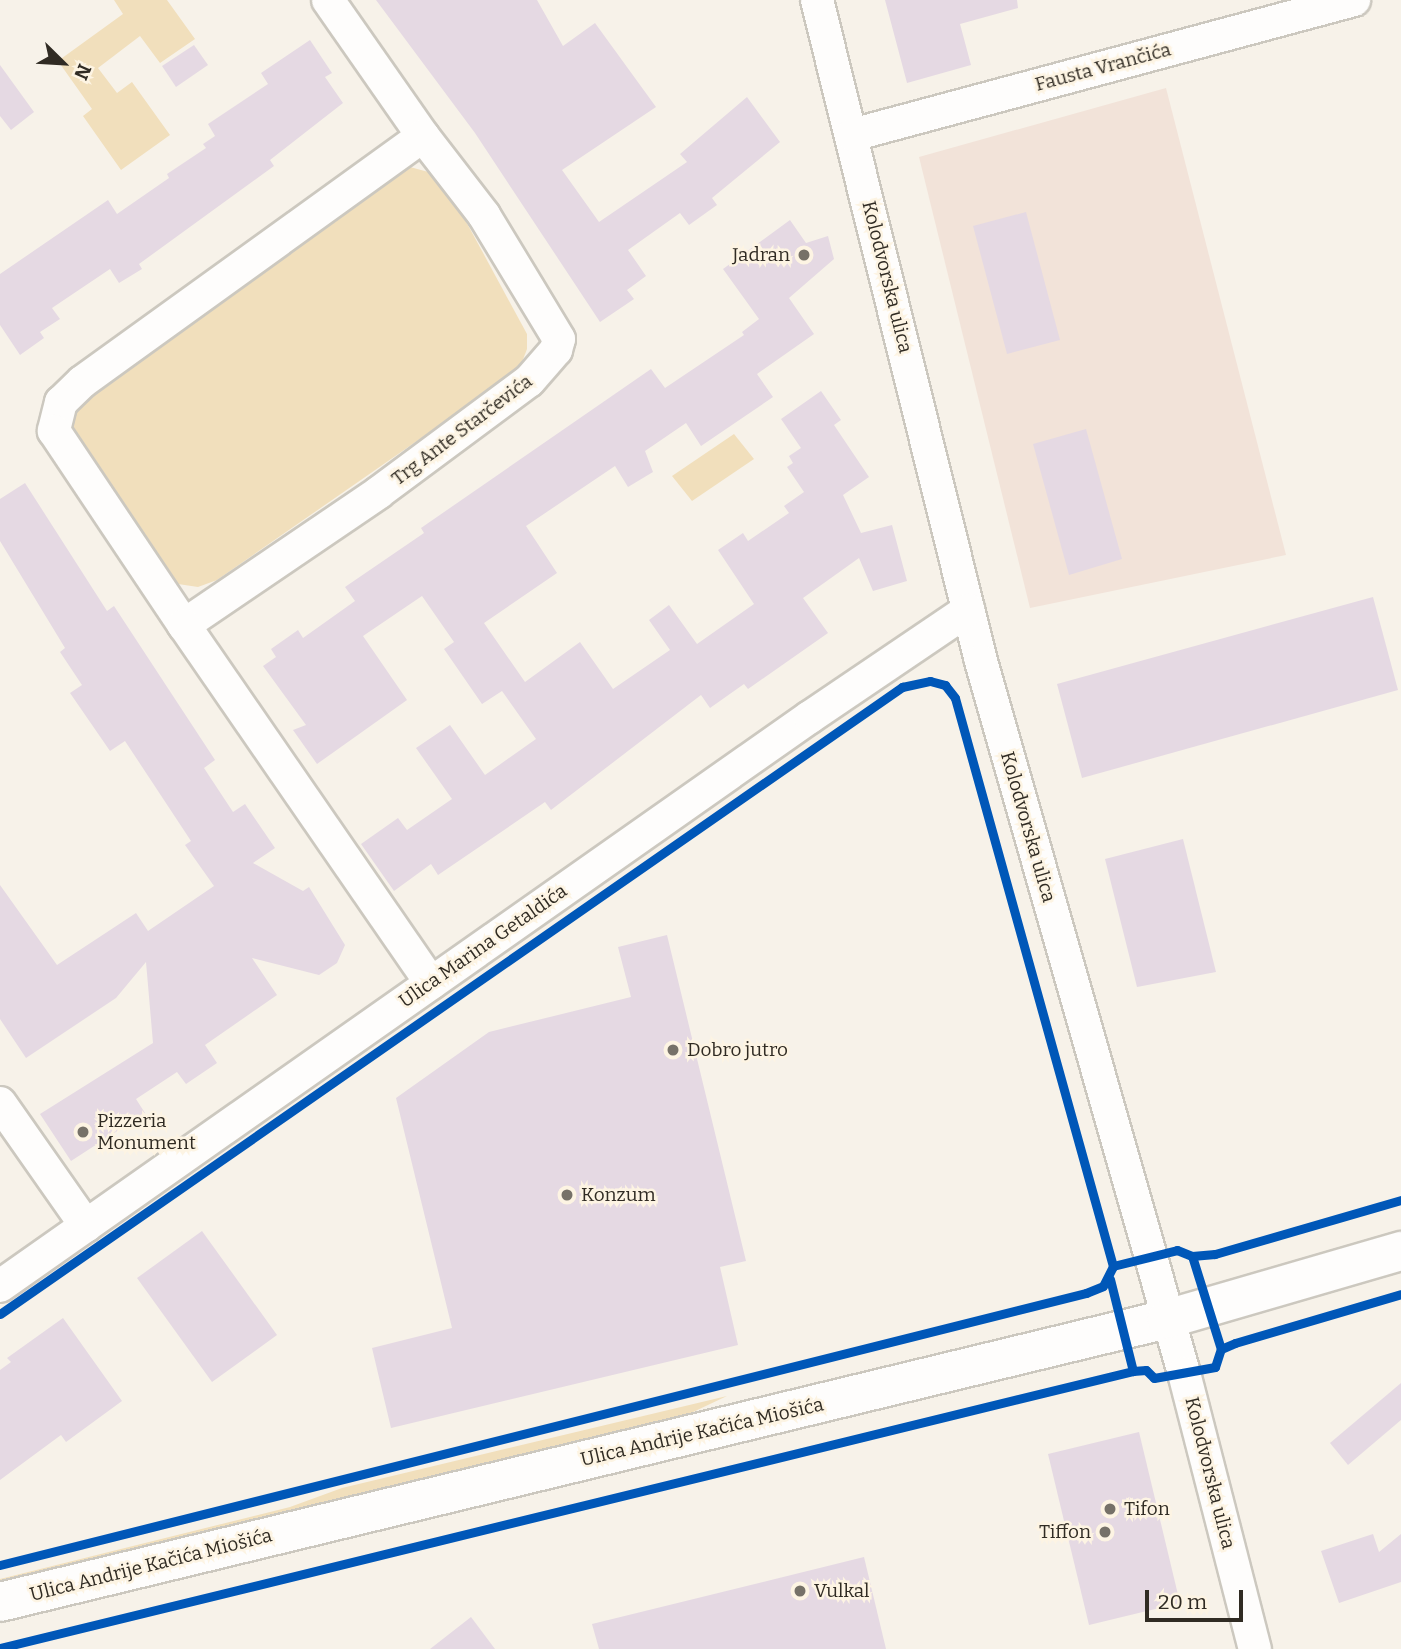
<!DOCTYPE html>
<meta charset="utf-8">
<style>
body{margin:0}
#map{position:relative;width:1401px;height:1649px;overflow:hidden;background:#f7f2e9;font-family:Bitter,serif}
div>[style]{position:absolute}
.education>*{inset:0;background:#f2e3d9}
.green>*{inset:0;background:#f1dfbc}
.building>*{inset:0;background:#e5d9e3}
.roads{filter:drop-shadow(2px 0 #ccc8bf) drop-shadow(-2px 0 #ccc8bf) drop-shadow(0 2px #ccc8bf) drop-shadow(0 -2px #ccc8bf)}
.minor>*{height:32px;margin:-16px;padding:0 16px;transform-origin:16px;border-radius:16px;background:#fefdfc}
.major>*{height:38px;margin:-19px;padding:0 19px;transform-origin:19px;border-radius:19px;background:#fefdfc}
.cycleway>*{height:9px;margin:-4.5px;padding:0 4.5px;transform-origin:4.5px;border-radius:4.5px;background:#0057b8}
.dots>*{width:19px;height:19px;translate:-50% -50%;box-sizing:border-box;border:4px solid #fdf4e3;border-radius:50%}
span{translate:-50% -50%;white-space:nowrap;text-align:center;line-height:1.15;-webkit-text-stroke:5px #fdf4e3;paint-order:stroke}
.street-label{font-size:19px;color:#302b23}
.poi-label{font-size:19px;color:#302b23}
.right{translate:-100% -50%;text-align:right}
.left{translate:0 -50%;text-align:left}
.north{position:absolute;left:28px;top:28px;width:70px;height:70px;-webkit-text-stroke:5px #fdf4e3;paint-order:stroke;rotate:114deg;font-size:19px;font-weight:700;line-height:28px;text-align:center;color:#302b23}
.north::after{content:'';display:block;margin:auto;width:24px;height:32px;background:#302b23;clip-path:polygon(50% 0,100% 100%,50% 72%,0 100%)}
.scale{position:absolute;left:1145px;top:1590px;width:98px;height:32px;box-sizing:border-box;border:4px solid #302b23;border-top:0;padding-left:9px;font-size:21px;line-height:24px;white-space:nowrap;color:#302b23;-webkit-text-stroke:5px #fdf4e3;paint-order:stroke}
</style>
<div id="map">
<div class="education">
<i style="clip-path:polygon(1166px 88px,1286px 555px,1030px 608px,919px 157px)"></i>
</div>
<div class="green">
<i style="clip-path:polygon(114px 0,167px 0,195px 39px,160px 63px,140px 36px,98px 68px,117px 93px,132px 82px,170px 135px,121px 170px,83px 116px,92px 109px,58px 61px,123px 14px)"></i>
<i style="clip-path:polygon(410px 167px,432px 173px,450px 192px,527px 334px,527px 349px,519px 370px,217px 580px,198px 587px,178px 584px,76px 435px,71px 424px,74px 410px,85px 396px)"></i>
<i style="clip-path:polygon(734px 434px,754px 459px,692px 501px,672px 476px)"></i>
<i style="clip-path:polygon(727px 1396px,691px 1413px,532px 1456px,0 1588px,0 1579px,290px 1507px,342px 1488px)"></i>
</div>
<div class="building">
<i style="clip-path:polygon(376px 0,537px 0,563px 46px,595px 23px,656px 107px,562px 170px,599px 222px,687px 162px,680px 154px,747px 97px,780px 142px,712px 198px,717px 205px,689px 225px,680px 213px,628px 250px,646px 276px,627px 290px,634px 299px,600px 322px,475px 133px)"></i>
<i style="clip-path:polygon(885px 0,1017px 0,1018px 8px,960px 24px,971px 65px,907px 83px)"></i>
<i style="clip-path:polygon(310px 40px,332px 73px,325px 77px,343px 103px,270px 160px,274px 166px,139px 264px,142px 269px,119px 283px,110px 269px,52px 308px,60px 319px,40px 332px,44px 338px,20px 355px,0 325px,0 274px,108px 200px,117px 214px,169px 178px,167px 174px,206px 148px,203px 144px,215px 136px,208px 124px,268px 84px,261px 73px)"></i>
<i style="clip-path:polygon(194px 45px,208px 65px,176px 87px,162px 66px)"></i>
<i style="clip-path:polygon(0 65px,34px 112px,11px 130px,0 116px)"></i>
<i style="clip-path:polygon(1026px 212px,1060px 340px,1007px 354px,973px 226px)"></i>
<i style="clip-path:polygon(790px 220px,806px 243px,828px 236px,834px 259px,789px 298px,814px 334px,757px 374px,773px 397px,701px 446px,686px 423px,645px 451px,653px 472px,628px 487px,615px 466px,526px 526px,557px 573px,484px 623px,525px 682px,580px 642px,613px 689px,670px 650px,649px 620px,669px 605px,697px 644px,754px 604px,718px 550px,743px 533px,748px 541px,789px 513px,784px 506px,804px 492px,787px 467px,793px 463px,789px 456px,801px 448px,781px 419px,821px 391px,841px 420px,834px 425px,869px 477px,843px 495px,861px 533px,892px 525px,907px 581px,873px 591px,859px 558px,803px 598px,828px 633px,748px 689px,744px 684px,710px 708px,701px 695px,551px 810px,545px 802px,438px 875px,431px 864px,394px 891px,361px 844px,398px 818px,407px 830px,452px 799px,416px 748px,450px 725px,485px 775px,536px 739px,502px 691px,482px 704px,444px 649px,454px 642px,422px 596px,363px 636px,407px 700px,317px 764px,293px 730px,306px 725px,263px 666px,276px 657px,271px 649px,298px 630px,303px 638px,355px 601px,345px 587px,424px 533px,421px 528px,651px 369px,665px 388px,744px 335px,742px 332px,759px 319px,723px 269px)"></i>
<i style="clip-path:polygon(1086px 429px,1122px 559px,1069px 575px,1033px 444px)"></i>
<i style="clip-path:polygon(25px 483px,107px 611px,114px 606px,215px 760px,204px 768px,233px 812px,245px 804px,275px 848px,253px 863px,303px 891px,309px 887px,345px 945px,337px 963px,319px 975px,252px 958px,277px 995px,205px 1045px,217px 1063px,186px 1084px,177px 1072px,136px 1099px,145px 1113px,71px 1161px,40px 1114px,153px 1043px,146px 962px,116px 998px,26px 1058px,0 1019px,0 885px,57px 965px,136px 913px,148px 931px,214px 886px,185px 845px,191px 841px,125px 741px,110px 751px,70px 693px,82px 685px,60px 652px,65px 648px,0 541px,0 499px)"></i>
<i style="clip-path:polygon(1373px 597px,1398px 690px,1082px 778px,1057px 684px)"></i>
<i style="clip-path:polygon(1183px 839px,1216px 972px,1137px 987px,1105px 859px)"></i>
<i style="clip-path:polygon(667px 935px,746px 1261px,720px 1267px,738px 1345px,391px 1428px,372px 1348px,452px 1328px,396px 1098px,489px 1032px,631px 997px,618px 947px)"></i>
<i style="clip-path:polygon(202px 1231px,277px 1335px,212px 1382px,137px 1278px)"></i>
<i style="clip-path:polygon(63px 1318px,122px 1401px,66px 1442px,61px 1435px,0 1480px,0 1370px,11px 1362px,7px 1358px)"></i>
<i style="clip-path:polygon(1401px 1383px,1401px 1420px,1348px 1465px,1330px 1443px)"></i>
<i style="clip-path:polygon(1139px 1432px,1180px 1603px,1089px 1625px,1048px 1454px)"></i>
<i style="clip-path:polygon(1373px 1534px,1379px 1552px,1401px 1534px,1401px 1582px,1339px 1603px,1321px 1551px)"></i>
<i style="clip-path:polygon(864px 1557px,886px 1649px,599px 1649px,592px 1624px)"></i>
<i style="clip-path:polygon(471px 1617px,495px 1649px,430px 1649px)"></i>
</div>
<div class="roads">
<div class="minor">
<i style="left:328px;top:0;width:166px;rotate:55.1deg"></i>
<i style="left:817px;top:0;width:681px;rotate:76.07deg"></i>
<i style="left:981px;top:661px;width:740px;rotate:74.09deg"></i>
<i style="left:1184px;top:1373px;width:285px;rotate:75.6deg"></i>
<i style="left:852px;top:135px;width:520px;rotate:-15.05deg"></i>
<i style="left:184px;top:625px;width:235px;rotate:-34.2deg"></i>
<i style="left:378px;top:493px;width:188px;rotate:-36.6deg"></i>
<i style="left:529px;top:381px;width:41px;rotate:-48.9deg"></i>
<i style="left:556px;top:350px;width:11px;rotate:-75deg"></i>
<i style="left:559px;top:339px;width:145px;rotate:-121.2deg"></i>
<i style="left:484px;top:215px;width:100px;rotate:-127.7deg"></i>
<i style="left:423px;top:136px;width:420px;rotate:144.2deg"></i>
<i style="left:82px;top:382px;width:29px;rotate:136deg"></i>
<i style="left:61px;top:402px;width:30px;rotate:104deg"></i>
<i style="left:54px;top:431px;width:234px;rotate:56.2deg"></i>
<i style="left:184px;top:625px;width:435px;rotate:55.4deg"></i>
<i style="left:0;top:1103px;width:150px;rotate:55deg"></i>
<i style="left:0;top:1286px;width:990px;rotate:-35.09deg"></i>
<i style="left:810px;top:717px;width:191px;rotate:-34.1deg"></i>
</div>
<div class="major">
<i style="left:0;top:1602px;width:1201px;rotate:-13.63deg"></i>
<i style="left:1167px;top:1319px;width:244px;rotate:-16.2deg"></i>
</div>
</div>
<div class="cycleway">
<i style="left:1192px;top:1256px;width:97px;rotate:72.7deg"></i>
<i style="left:1110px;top:1279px;width:95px;rotate:76deg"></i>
<i style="left:0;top:1314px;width:1099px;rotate:-34.8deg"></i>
<i style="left:902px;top:687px;width:29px;rotate:-12deg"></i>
<i style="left:930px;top:681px;width:16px;rotate:15deg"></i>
<i style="left:945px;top:685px;width:16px;rotate:52deg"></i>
<i style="left:955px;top:698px;width:590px;rotate:74.46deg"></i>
<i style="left:0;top:1565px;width:1120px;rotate:-14.06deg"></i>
<i style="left:1086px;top:1293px;width:18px;rotate:-22deg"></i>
<i style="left:1103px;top:1286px;width:22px;rotate:-63deg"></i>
<i style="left:1113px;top:1266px;width:66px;rotate:-14deg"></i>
<i style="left:1177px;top:1250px;width:16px;rotate:22deg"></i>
<i style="left:1192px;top:1256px;width:23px;rotate:-5deg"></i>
<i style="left:1215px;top:1254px;width:194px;rotate:-16.2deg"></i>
<i style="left:0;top:1648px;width:1166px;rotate:-13.74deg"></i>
<i style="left:1133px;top:1371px;width:13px;rotate:-4deg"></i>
<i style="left:1146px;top:1370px;width:11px;rotate:45deg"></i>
<i style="left:1154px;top:1378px;width:62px;rotate:-10.2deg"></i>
<i style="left:1215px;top:1367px;width:19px;rotate:-72deg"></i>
<i style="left:1221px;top:1349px;width:15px;rotate:-23deg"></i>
<i style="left:1235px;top:1343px;width:173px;rotate:-16.4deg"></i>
</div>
<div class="dots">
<i style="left:804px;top:255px;background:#767168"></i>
<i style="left:673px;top:1050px;background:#767168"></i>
<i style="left:83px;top:1132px;background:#767168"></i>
<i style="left:567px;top:1195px;background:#767168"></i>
<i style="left:1110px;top:1509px;background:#767168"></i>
<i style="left:1105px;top:1532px;background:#767168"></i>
<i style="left:800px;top:1591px;background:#767168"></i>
</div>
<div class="street-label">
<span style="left:1103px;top:67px;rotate:-15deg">Fausta Vrančića</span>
<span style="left:887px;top:277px;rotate:76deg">Kolodvorska ulica</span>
<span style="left:462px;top:430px;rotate:-37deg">Trg Ante Starčevića</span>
<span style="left:1028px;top:827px;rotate:74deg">Kolodvorska ulica</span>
<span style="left:483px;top:946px;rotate:-35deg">Ulica Marina Getaldića</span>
<span style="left:702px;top:1432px;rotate:-13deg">Ulica Andrije Kačića Miošića</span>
<span style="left:1210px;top:1473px;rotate:76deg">Kolodvorska ulica</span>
<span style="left:151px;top:1565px;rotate:-14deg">Ulica Andrije Kačića Miošića</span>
</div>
<div class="poi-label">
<span class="right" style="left:790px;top:255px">Jadran</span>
<span class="left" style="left:687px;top:1050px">Dobro jutro</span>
<span class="left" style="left:97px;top:1132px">Pizzeria<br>Monument</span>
<span class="left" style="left:581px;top:1195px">Konzum</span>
<span class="left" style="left:1124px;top:1509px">Tifon</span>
<span class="right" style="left:1091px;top:1532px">Tiffon</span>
<span class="left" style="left:814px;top:1591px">Vulkal</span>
</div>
<div class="north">N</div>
<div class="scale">20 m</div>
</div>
